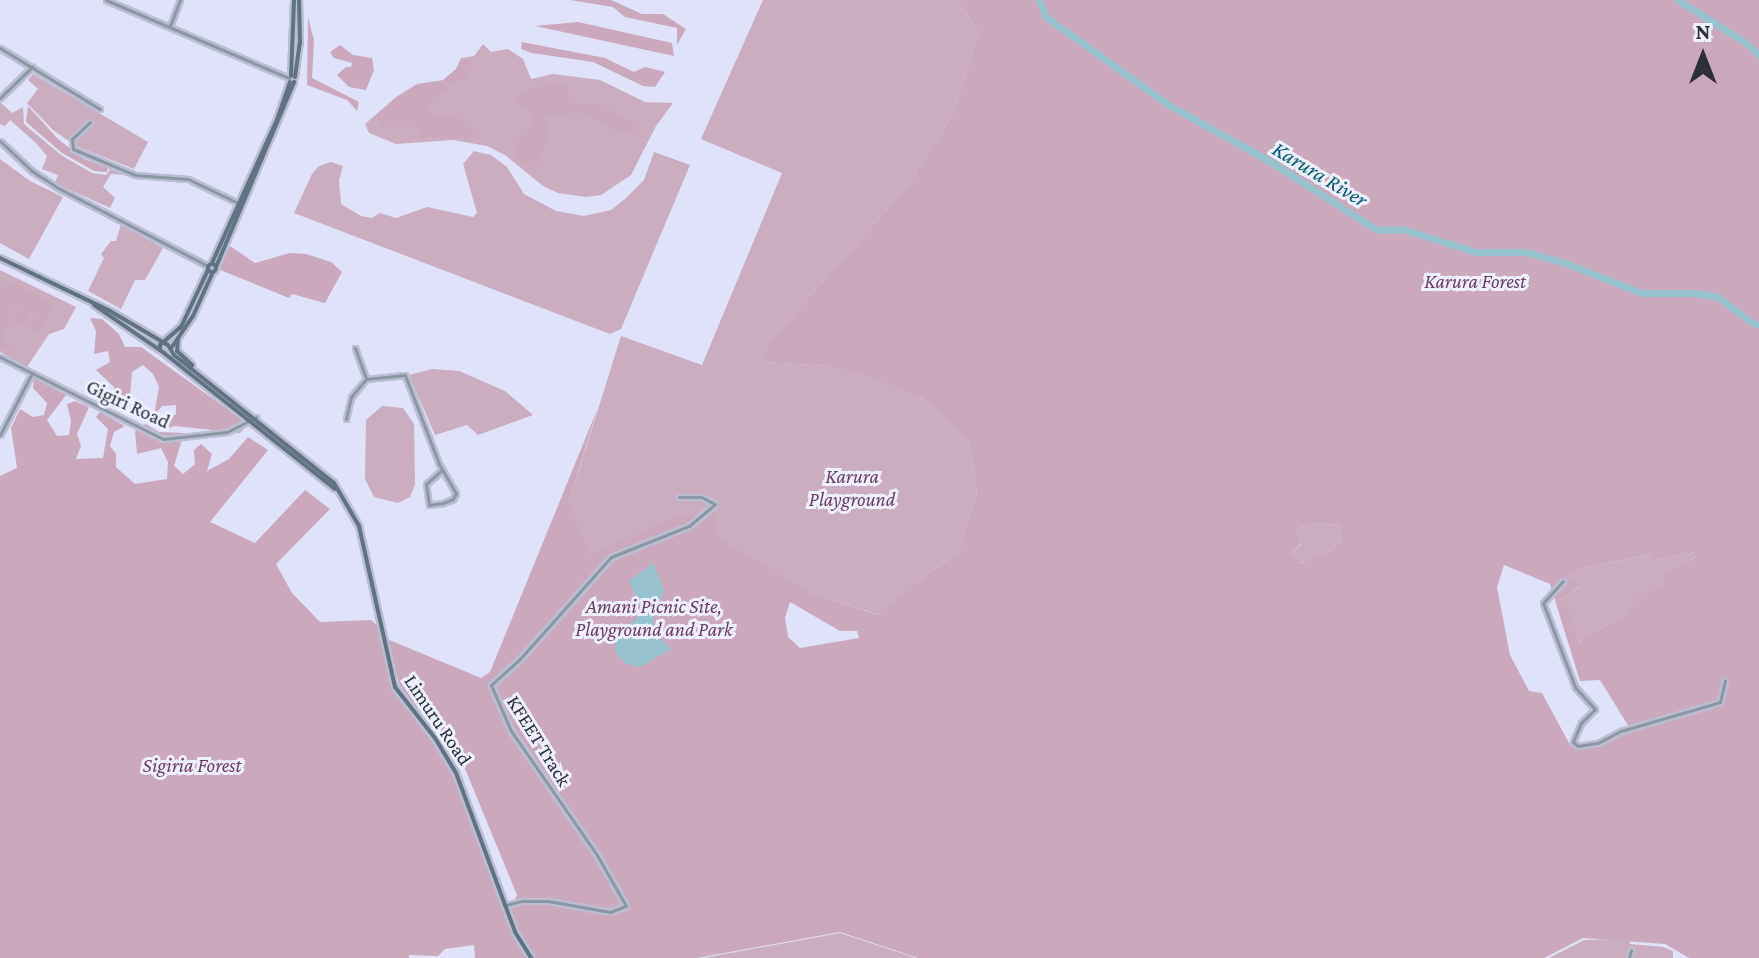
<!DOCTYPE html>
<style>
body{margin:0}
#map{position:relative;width:1759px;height:958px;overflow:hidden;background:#dfe2f9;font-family:"Crimson Pro",serif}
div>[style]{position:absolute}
.green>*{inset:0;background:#caadbe}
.forest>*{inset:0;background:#cba9bd}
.water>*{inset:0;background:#98c2ce}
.river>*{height:7px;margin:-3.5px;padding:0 3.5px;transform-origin:3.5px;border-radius:3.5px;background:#98c2ce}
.roads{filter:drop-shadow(2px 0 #bbbed2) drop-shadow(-2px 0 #bbbed2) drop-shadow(0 2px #bbbed2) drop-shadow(0 -2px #bbbed2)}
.street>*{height:3px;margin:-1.5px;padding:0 1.5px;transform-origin:1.5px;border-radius:1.5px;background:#8b97a2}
.secondary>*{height:4px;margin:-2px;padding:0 2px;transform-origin:2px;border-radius:2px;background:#617282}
.secondary>.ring{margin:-2px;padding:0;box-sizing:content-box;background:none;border:4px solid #617282;border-radius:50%}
span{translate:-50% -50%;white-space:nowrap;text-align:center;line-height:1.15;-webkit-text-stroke:6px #eef0fe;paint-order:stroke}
.park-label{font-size:20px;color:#6c3e5c;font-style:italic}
.street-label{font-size:20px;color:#2d2e36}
.water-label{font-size:22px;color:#065d6f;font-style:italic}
.north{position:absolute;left:1663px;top:16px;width:80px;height:80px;-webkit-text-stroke:6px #eef0fe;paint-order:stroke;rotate:0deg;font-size:22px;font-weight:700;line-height:32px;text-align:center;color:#2d2e36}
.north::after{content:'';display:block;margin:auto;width:28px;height:36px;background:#2d2e36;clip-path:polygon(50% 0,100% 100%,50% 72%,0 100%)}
</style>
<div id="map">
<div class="green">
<i style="clip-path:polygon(763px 0,957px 0,979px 33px,952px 116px,909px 184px,767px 344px,764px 362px,826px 366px,869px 375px,922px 398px,969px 442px,977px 492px,958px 553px,915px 583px,879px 615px,810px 592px,779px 575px,630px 712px,569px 502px,621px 336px,702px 365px,782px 173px,701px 139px)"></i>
<i style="clip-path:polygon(483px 44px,491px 52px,508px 49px,523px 59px,531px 79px,553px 74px,600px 80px,645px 102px,673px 103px,656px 126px,631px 175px,601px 195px,586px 197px,558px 193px,543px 186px,505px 155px,487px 146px,453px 140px,396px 144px,369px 133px,365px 124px,396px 97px,417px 84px,443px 80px,456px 69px,461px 58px,474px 56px)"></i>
<i style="clip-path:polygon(33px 74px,148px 142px,134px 169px,76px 146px,53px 130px,27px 103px,38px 89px,28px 80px)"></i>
<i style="clip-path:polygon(0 102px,12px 113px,23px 107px,24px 124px,61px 155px,92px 173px,106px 175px,112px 167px,126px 175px,111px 174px,103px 187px,115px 198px,110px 208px,55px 183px,58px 175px,42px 169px,47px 156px,35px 142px,10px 120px,5px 126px,0 124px)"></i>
<i style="clip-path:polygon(474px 151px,491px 155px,507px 167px,524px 194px,556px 211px,584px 216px,611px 210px,625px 199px,644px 180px,654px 152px,690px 165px,621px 329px,610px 334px,294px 213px,312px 174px,319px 166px,331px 162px,343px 166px,339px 180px,341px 204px,361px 216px,372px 218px,380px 213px,396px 218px,427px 207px,473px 217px,477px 213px,463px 164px)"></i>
<i style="clip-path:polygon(0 159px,30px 181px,63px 197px,29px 259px,0 243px)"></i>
<i style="clip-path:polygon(121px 224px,163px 248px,145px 280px,135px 280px,121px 309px,88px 291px,104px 258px,101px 254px,111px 241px,116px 241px)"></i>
<i style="clip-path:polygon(0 270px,76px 307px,64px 329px,49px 334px,27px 367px,0 352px)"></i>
<i style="clip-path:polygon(433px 369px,459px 371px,505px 391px,533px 415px,478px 435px,467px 425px,435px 435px,409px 375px)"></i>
<i style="clip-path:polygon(382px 406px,403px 408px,414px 424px,415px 484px,410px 497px,398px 503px,374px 497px,365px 479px,366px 420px)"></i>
<i style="clip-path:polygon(1316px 523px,1338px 525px,1342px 539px,1327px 554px,1315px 555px,1299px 564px,1292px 554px,1301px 544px,1297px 534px,1301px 527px)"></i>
<i style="clip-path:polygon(1694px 552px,1697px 556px,1667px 573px,1661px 584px,1634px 604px,1623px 618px,1595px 631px,1581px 645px,1560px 600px,1580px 586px,1564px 578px,1583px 568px,1652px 554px,1658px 560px)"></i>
<i style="clip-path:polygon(840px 933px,916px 958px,703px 958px)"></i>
<i style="clip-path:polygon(1629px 939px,1630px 944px,1663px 947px,1673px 951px,1673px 958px,1549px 958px,1584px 940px)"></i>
</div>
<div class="forest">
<i style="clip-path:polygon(570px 0,611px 0,642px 14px,663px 14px,686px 29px,677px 45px,677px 28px,625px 17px,613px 7px)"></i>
<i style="clip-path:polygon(evenodd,957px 0,1759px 0,1759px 958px,1689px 958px,1665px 944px,1583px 938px,1544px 958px,918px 958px,840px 932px,697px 958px,475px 958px,474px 945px,445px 949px,438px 956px,409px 955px,409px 958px,0 958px,0 476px,17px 468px,11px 428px,20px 409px,33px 417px,44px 415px,47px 403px,33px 388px,34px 378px,66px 395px,47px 420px,57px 436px,69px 435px,71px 421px,67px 404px,75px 401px,89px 407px,77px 434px,81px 446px,76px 459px,103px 458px,108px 429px,96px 417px,100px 412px,125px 426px,114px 432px,110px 446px,116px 454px,116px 467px,135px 484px,167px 479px,168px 462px,161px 448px,137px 454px,135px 431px,146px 424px,159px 432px,184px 433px,174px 466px,183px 474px,195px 464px,194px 450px,201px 444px,212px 454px,207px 471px,229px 459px,248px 437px,268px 450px,210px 522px,255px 543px,305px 490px,330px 509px,276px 564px,292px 593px,320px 622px,371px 620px,382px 629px,399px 697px,447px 756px,509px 911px,517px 895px,459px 754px,403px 697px,387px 639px,481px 678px,490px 672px,597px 410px,569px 502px,589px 555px,678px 516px,713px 510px,719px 539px,810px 592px,878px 615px,915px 583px,958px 553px,977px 492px,969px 442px,922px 398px,869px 376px,826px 366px,763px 362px,767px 344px,909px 184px,952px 116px,979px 33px,957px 0,1316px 523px,1338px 525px,1342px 539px,1327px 554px,1314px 555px,1300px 564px,1292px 554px,1301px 543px,1297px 534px,1301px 527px,1316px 523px,957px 0,1694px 552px,1696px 557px,1666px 573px,1661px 584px,1649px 592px,1640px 594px,1623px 618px,1595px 631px,1580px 644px,1569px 612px,1560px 600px,1581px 585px,1565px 578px,1583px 568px,1651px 554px,1658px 560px,1694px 552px,957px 0,1504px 565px,1550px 584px,1580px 681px,1600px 680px,1629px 727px,1595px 741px,1569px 743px,1542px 693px,1529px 691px,1510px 655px,1497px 587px,1504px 565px,957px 0,639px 571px,656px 573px,664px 590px,653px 606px,653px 620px,660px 638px,615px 633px,628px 627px,642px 611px,630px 581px,639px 571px,957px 0,790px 602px,840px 631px,857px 631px,859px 638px,800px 648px,788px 637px,785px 618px,790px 602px)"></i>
<i style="clip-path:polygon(308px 17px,314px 40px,312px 78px,359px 102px,357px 111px,347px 100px,307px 85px)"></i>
<i style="clip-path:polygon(578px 22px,672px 43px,674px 56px,535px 26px)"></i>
<i style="clip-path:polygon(522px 42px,605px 58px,634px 72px,645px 67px,665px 72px,655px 87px,643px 86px,593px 62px,532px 53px,521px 49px)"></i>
<i style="clip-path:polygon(340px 45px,353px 55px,372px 58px,374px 70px,366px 90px,349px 87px,337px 75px,346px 67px,351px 67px,352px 63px,334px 58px,330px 52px)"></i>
<i style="clip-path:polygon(466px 60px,473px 64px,465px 79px,455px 82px,427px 106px,432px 116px,455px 115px,481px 139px,421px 137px,417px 127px,380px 126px,377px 117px,398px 97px,417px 85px,443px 81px)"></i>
<i style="clip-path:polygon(552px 84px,567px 86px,570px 103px,603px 105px,618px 114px,635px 125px,634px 133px,619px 133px,585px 113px,542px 115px,549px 132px,539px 163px,531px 168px,519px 161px,514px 147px,532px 126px,533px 115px,519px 105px,517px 98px,526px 90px)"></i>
<i style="clip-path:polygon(28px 106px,58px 139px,84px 159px,108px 167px,107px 172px,94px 171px,62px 153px,26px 122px)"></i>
<i style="clip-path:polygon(230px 246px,255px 263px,290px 253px,306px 254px,331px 262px,342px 272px,325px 303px,292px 294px,289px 298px,218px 269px)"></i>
<i style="clip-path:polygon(15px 283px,25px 289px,26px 295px,33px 293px,51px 302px,49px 315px,38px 332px,30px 328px,35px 311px,28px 313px,22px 327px,12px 320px,24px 305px,21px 303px,14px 309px,3px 334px,3px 340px,16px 347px,9px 350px,0 346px,0 288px)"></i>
<i style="clip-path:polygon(90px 318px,102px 319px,119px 334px,125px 347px,141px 347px,248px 424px,240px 433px,174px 426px,165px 430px,163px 420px,176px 414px,176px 405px,162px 406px,154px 416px,159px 387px,153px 374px,143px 365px,132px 372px,130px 398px,116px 403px,114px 387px,96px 370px,110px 362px,108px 351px,94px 354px,96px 331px)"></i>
</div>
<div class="water">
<i style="clip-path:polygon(653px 563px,664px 590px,661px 600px,655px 600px,653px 606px,660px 616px,653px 617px,653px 620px,660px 638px,671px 649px,640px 667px,626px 664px,616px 653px,615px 633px,628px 627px,642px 611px,629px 581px)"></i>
</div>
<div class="river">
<i style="left:1039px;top:0;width:18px;rotate:68deg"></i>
<i style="left:1046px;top:17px;width:151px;rotate:35.6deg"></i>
<i style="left:1169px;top:105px;width:117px;rotate:29.2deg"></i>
<i style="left:1271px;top:162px;width:126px;rotate:32.7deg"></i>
<i style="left:1377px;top:230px;width:25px;rotate:-2deg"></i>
<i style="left:1402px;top:229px;width:77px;rotate:17.3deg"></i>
<i style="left:1476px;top:252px;width:50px"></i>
<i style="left:1526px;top:252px;width:41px;rotate:15.8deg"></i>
<i style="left:1565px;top:263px;width:82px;rotate:21.5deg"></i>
<i style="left:1641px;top:293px;width:54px"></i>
<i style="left:1695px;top:293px;width:23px;rotate:10deg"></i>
<i style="left:1718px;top:297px;width:41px;rotate:37.1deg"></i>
<i style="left:1751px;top:322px;width:9px;rotate:21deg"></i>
<i style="left:1678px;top:0;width:80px;rotate:32.3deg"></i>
<i style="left:1746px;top:43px;width:18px;rotate:43deg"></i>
</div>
<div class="roads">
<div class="street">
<i style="left:106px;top:0;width:199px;rotate:23.1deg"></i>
<i style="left:170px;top:26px;width:28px;rotate:-69deg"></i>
<i style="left:0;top:48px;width:117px;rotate:31.4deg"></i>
<i style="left:0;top:98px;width:45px;rotate:-44.1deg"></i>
<i style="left:90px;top:122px;width:25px;rotate:137deg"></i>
<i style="left:72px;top:139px;width:10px;rotate:84deg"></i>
<i style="left:73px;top:149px;width:67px;rotate:22.8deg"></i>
<i style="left:135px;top:175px;width:53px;rotate:4.3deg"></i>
<i style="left:188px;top:179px;width:55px;rotate:25.6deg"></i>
<i style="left:0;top:141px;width:44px;rotate:43.2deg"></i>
<i style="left:32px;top:171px;width:33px;rotate:33deg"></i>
<i style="left:60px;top:189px;width:167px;rotate:27.5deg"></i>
<i style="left:355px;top:348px;width:33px;rotate:70deg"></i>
<i style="left:0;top:357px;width:182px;rotate:26.7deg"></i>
<i style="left:163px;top:439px;width:64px;rotate:-6.2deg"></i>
<i style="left:227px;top:432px;width:33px;rotate:-27deg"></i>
<i style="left:366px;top:379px;width:39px;rotate:-6deg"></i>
<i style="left:405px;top:375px;width:95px;rotate:69.1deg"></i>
<i style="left:439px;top:464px;width:34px;rotate:60deg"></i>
<i style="left:456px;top:493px;width:7px;rotate:117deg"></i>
<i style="left:453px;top:499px;width:11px;rotate:158deg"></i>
<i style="left:443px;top:503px;width:14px;rotate:172deg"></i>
<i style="left:429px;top:505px;width:21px;rotate:-98deg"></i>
<i style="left:426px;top:484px;width:21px;rotate:-41deg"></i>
<i style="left:346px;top:419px;width:23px;rotate:-77deg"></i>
<i style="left:351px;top:397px;width:23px;rotate:-50deg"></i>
<i style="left:0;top:435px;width:70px;rotate:-62.7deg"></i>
<i style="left:1563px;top:581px;width:30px;rotate:132deg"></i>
<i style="left:1543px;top:603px;width:90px;rotate:69.1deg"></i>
<i style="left:1575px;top:687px;width:30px;rotate:48deg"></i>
<i style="left:1595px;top:709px;width:20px;rotate:135deg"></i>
<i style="left:1581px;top:723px;width:21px;rotate:113deg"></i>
<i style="left:1573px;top:742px;width:6px;rotate:39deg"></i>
<i style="left:1578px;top:746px;width:20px;rotate:-9deg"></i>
<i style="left:1598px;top:743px;width:26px;rotate:-28deg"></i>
<i style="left:1621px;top:731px;width:103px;rotate:-16.3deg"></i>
<i style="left:1720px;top:702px;width:22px;rotate:-77deg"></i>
<i style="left:506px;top:905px;width:16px;rotate:-14deg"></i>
<i style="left:522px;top:901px;width:26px"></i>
<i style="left:548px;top:901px;width:63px;rotate:10.1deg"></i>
<i style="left:610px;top:912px;width:17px;rotate:-21deg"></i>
<i style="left:626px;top:906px;width:59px;rotate:-119.6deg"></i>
<i style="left:597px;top:855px;width:151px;rotate:-124.7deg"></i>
<i style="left:511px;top:731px;width:50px;rotate:-113.5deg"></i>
<i style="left:491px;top:685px;width:38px;rotate:-42deg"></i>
<i style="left:519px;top:660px;width:138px;rotate:-48.2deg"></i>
<i style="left:611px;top:557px;width:84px;rotate:-21.7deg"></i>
<i style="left:689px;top:526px;width:34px;rotate:-40deg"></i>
<i style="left:715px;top:504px;width:16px;rotate:-153deg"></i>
<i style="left:701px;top:497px;width:22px;rotate:180deg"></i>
<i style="left:1629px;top:958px;width:8px;rotate:-76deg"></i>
</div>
<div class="secondary">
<i style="left:291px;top:76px;width:76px;rotate:-87.7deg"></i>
<i style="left:295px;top:77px;width:34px;rotate:-82deg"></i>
<i style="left:300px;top:43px;width:43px;rotate:-91.3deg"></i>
<i style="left:0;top:258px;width:122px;rotate:25.7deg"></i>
<i style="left:110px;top:311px;width:67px;rotate:30.4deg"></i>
<i style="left:168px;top:345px;width:12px;rotate:59deg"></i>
<i style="left:174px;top:355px;width:205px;rotate:38.7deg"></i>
<i style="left:334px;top:483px;width:50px;rotate:59.8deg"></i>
<i style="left:359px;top:526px;width:165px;rotate:77.4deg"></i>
<i style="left:395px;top:687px;width:65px;rotate:51.9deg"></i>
<i style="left:435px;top:738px;width:41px;rotate:59deg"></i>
<i style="left:456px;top:773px;width:170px;rotate:69.6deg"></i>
<i style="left:515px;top:932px;width:31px;rotate:58deg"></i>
<i style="left:212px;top:263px;width:157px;rotate:-65.6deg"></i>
<i style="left:277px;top:120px;width:40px;rotate:-71.1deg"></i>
<i class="ring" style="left:208px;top:264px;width:4px;height:4px"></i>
<i style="left:216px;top:267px;width:201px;rotate:-67.1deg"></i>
<i style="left:94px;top:305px;width:85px;rotate:34.4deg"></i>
<i style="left:164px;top:353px;width:218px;rotate:38.5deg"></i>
<i style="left:178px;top:338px;width:13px;rotate:94deg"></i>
<i style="left:177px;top:351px;width:21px;rotate:43deg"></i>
<i style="left:172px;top:347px;width:37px;rotate:-56deg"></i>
<i style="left:193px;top:316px;width:48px;rotate:-65.6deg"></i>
<i style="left:160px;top:350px;width:5px;rotate:-90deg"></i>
<i style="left:160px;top:345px;width:28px;rotate:-41deg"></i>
<i style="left:181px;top:327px;width:63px;rotate:-64.7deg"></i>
</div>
</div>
<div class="park-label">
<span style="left:1475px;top:281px">Karura Forest</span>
<span style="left:852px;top:488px">Karura<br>Playground</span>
<span style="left:654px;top:618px">Amani Picnic Site,<br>Playground and Park</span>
<span style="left:192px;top:765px">Sigiria Forest</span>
</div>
<div class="street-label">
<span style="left:128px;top:404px;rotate:25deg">Gigiri Road</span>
<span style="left:438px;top:720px;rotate:56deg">Limuru Road</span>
<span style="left:539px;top:741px;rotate:58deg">KFEET Track</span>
</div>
<div class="water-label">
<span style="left:1320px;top:174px;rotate:31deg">Karura River</span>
</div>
<div class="north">N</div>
</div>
